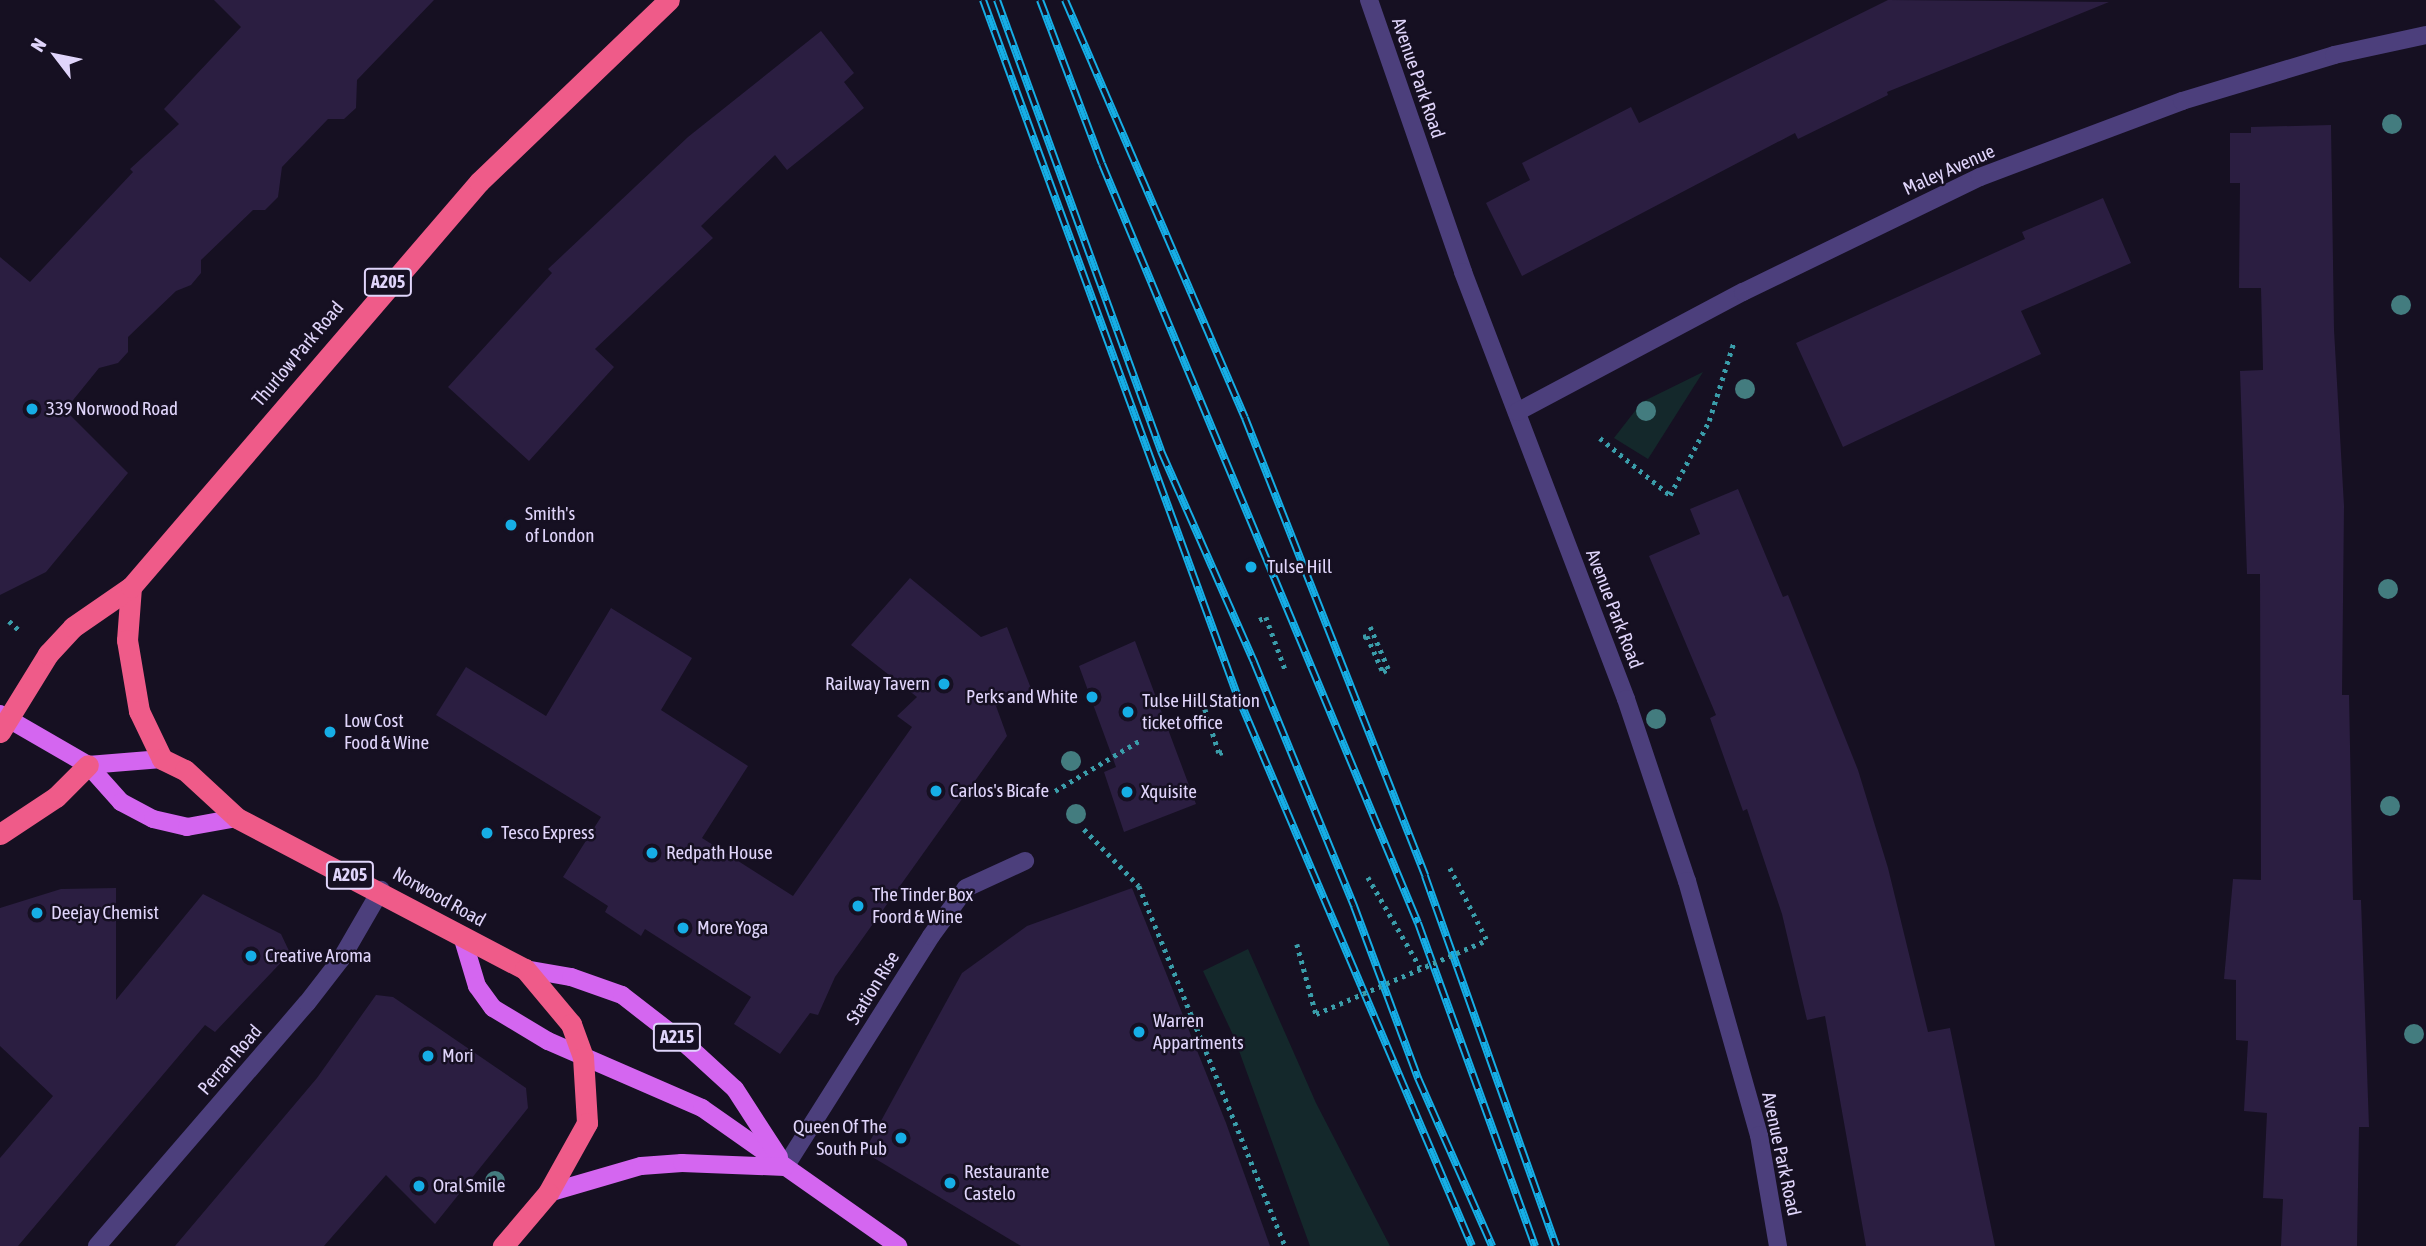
<!DOCTYPE html>
<style>
body{margin:0}
#map{position:relative;width:2426px;height:1246px;overflow:hidden;background:#161022;font-family:"Asap Condensed",sans-serif}
div>[style]{position:absolute}
.green>*{inset:0;background:#14282b}
.building>*{inset:0;background:#2b1e41}
.path>*{height:4.5px;margin-top:-2.25px;transform-origin:0;background:repeating-linear-gradient(90deg,#3a9daa 0 3.5px,transparent 0 8.5px)}
.minor>*{height:18px;margin:-9px;padding:0 9px;transform-origin:9px;border-radius:9px;background:#4c3f7c}
.major>*{height:18px;margin:-9px;padding:0 9px;transform-origin:9px;border-radius:9px;background:#d466f0}
.highway>*{height:21px;margin:-10.5px;padding:0 10.5px;transform-origin:10.5px;border-radius:10.5px;background:#ef5b89}
.rail>*{height:8px;margin-top:-4px;transform-origin:0;background:repeating-linear-gradient(90deg,#161022 0 16px,#16aee6 0 32px);box-sizing:border-box;border-block:2px solid #16aee6}
.path-bridge>*{height:4.5px;margin-top:-2.25px;transform-origin:0;background:repeating-linear-gradient(90deg,#3a9daa 0 3.5px,transparent 0 8.5px)}
.trees>*{width:20px;height:20px;margin:-10px;border-radius:50%;background:#437c7f}
.dots>*{width:19px;height:19px;translate:-50% -50%;box-sizing:border-box;border:4px solid #161022;border-radius:50%}
span{translate:-50% -50%;white-space:nowrap;text-align:center;line-height:1.15;-webkit-text-stroke:5px #161022;paint-order:stroke}
.shield-label span{padding:2px 5px;background:#161022;border:2px solid;border-radius:5px;-webkit-text-stroke-width:0}
.shield-label{font-size:18px;color:#e0d5fb;font-weight:700}
.street-label{font-size:19px;color:#e0d5fb}
.poi-label{font-size:19px;color:#e0d5fb}
.left{translate:0 -50%;text-align:left}
.right{translate:-100% -50%;text-align:right}
.north{position:absolute;left:21px;top:21px;width:70px;height:70px;-webkit-text-stroke:5px #161022;paint-order:stroke;rotate:302deg;font-size:19px;font-weight:700;line-height:28px;text-align:center;color:#e0d5fb}
.north::after{content:'';display:block;margin:auto;width:24px;height:32px;background:#e0d5fb;clip-path:polygon(50% 0,100% 100%,50% 72%,0 100%)}
</style>
<div id="map">
<div class="green">
<i style="clip-path:polygon(1703px 372px,1648px 459px,1614px 438px,1642px 402px)"></i>
<i style="clip-path:polygon(1248px 949px,1316px 1103px,1390px 1246px,1310px 1246px,1234px 1037px,1203px 971px)"></i>
</div>
<div class="building">
<i style="clip-path:polygon(214px 0,434px 0,357px 80px,356px 108px,344px 119px,328px 119px,282px 167px,278px 197px,265px 210px,253px 210px,201px 260px,201px 273px,191px 285px,176px 291px,128px 337px,128px 352px,118px 363px,99px 368px,65px 410px,128px 473px,46px 572px,0 595px,0 257px,30px 282px,133px 172px,130px 169px,179px 124px,164px 109px,241px 27px)"></i>
<i style="clip-path:polygon(1888px 0,2109px 2px,1887px 92px,1888px 95px,1798px 139px,1795px 133px,1522px 276px,1486px 203px,1530px 180px,1522px 163px,1631px 107px,1639px 123px)"></i>
<i style="clip-path:polygon(821px 31px,854px 73px,844px 82px,864px 108px,787px 170px,775px 155px,701px 226px,713px 238px,595px 349px,614px 367px,529px 461px,448px 387px,552px 273px,548px 269px,688px 137px)"></i>
<i style="clip-path:polygon(2331px 125px,2334px 330px,2344px 506px,2342px 695px,2349px 695px,2353px 900px,2361px 900px,2369px 1127px,2359px 1127px,2357px 1246px,2281px 1246px,2283px 1199px,2263px 1198px,2267px 1113px,2244px 1111px,2248px 1041px,2236px 1040px,2236px 980px,2224px 979px,2233px 879px,2261px 880px,2260px 574px,2247px 574px,2240px 371px,2263px 370px,2261px 288px,2239px 288px,2240px 183px,2230px 183px,2230px 133px,2251px 133px,2251px 127px)"></i>
<i style="clip-path:polygon(2103px 198px,2131px 263px,2021px 311px,2041px 354px,1843px 447px,1796px 343px,2025px 239px,2022px 232px)"></i>
<i style="clip-path:polygon(1738px 489px,1783px 597px,1788px 595px,1858px 770px,1888px 868px,1928px 1032px,1950px 1028px,1995px 1246px,1866px 1246px,1825px 1016px,1807px 1020px,1782px 914px,1747px 809px,1743px 811px,1710px 718px,1716px 715px,1649px 556px,1700px 534px,1690px 509px)"></i>
<i style="clip-path:polygon(910px 578px,981px 637px,1007px 627px,1032px 691px,996px 706px,1007px 736px,835px 977px,818px 1015px,810px 1013px,780px 1054px,734px 1024px,751px 997px,645px 929px,641px 936px,605px 912px,608px 906px,563px 877px,601px 817px,436px 715px,466px 667px,546px 716px,611px 608px,692px 658px,661px 710px,748px 766px,702px 838px,793px 896px,912px 727px,897px 716px,917px 697px,851px 645px)"></i>
<i style="clip-path:polygon(1135px 641px,1196px 804px,1124px 832px,1104px 772px,1116px 767px,1079px 666px)"></i>
<i style="clip-path:polygon(116px 888px,116px 1000px,203px 894px,281px 934px,290px 953px,215px 1032px,205px 1025px,18px 1246px,0 1246px,0 1158px,53px 1096px,0 1046px,0 908px,61px 889px)"></i>
<i style="clip-path:polygon(1132px 888px,1226px 1123px,1270px 1246px,1021px 1246px,864px 1152px,962px 973px,1027px 926px)"></i>
<i style="clip-path:polygon(376px 995px,393px 997px,526px 1088px,528px 1108px,435px 1224px,386px 1175px,324px 1246px,175px 1246px,317px 1078px)"></i>
</div>
<div class="path">
<i style="left:1600px;top:438px;width:90px;rotate:39.2deg"></i>
<i style="left:1670px;top:495px;width:84px;rotate:-62.2deg"></i>
<i style="left:1709px;top:421px;width:84px;rotate:-72.6deg"></i>
<i style="left:1259px;top:620px;width:8px;rotate:-23deg"></i>
<i style="left:1266px;top:617px;width:55px;rotate:69.9deg"></i>
<i style="left:9px;top:621px;width:13px;rotate:42deg"></i>
<i style="left:1363px;top:637px;width:4px;rotate:-14deg"></i>
<i style="left:1367px;top:636px;width:39px;rotate:66deg"></i>
<i style="left:1383px;top:672px;width:6px;rotate:-31deg"></i>
<i style="left:1388px;top:669px;width:46px;rotate:-113.2deg"></i>
<i style="left:1205px;top:709px;width:46px;rotate:72.3deg"></i>
<i style="left:1219px;top:753px;width:8px;rotate:-14deg"></i>
<i style="left:1055px;top:791px;width:98px;rotate:-30.8deg"></i>
<i style="left:1084px;top:829px;width:79px;rotate:46deg"></i>
<i style="left:1139px;top:886px;width:388px;rotate:67.9deg"></i>
<i style="left:1450px;top:868px;width:81px;rotate:62.8deg"></i>
<i style="left:1368px;top:877px;width:104px;rotate:60deg"></i>
<i style="left:1297px;top:944px;width:73px;rotate:74.8deg"></i>
</div>
<div class="minor">
<i style="left:1369px;top:0;width:288px;rotate:70.9deg"></i>
<i style="left:1463px;top:272px;width:457px;rotate:69.1deg"></i>
<i style="left:1626px;top:699px;width:192px;rotate:71.5deg"></i>
<i style="left:1687px;top:881px;width:264px;rotate:74.2deg"></i>
<i style="left:1759px;top:1135px;width:113px;rotate:80.3deg"></i>
<i style="left:1517px;top:412px;width:256px;rotate:-28deg"></i>
<i style="left:1743px;top:292px;width:263px;rotate:-25.9deg"></i>
<i style="left:1980px;top:177px;width:216px;rotate:-20.6deg"></i>
<i style="left:2182px;top:101px;width:159px;rotate:-16.8deg"></i>
<i style="left:2334px;top:55px;width:94px;rotate:-12.3deg"></i>
<i style="left:785px;top:1167px;width:273px;rotate:-57.7deg"></i>
<i style="left:931px;top:936px;width:59px;rotate:-53.9deg"></i>
<i style="left:966px;top:888px;width:65px;rotate:-24.6deg"></i>
<i style="left:97px;top:1246px;width:321px;rotate:-49.2deg"></i>
<i style="left:307px;top:1003px;width:56px;rotate:-52.3deg"></i>
<i style="left:341px;top:959px;width:80px;rotate:-59.9deg"></i>
</div>
<div class="major">
<i style="left:0;top:714px;width:102px;rotate:30.1deg"></i>
<i style="left:88px;top:765px;width:74px;rotate:-4.6deg"></i>
<i style="left:88px;top:765px;width:50px;rotate:48.3deg"></i>
<i style="left:121px;top:802px;width:36px;rotate:28deg"></i>
<i style="left:153px;top:819px;width:35px;rotate:13deg"></i>
<i style="left:187px;top:827px;width:51px;rotate:-10.2deg"></i>
<i style="left:462px;top:936px;width:52px;rotate:73.3deg"></i>
<i style="left:477px;top:986px;width:27px;rotate:54deg"></i>
<i style="left:493px;top:1008px;width:64px;rotate:31deg"></i>
<i style="left:548px;top:1041px;width:168px;rotate:23.5deg"></i>
<i style="left:702px;top:1108px;width:240px;rotate:35.1deg"></i>
<i style="left:525px;top:969px;width:47px;rotate:9.9deg"></i>
<i style="left:571px;top:977px;width:54px;rotate:19.4deg"></i>
<i style="left:622px;top:995px;width:85px;rotate:37.8deg"></i>
<i style="left:689px;top:1047px;width:62px;rotate:42.4deg"></i>
<i style="left:735px;top:1089px;width:81px;rotate:57.1deg"></i>
<i style="left:548px;top:1193px;width:97px;rotate:-16.2deg"></i>
<i style="left:641px;top:1166px;width:41px;rotate:-4.2deg"></i>
<i style="left:682px;top:1163px;width:103px;rotate:2.2deg"></i>
</div>
<div class="highway">
<i style="left:131px;top:587px;width:53px;rotate:94.3deg"></i>
<i style="left:127px;top:640px;width:72px;rotate:80.4deg"></i>
<i style="left:139px;top:711px;width:53px;rotate:64.4deg"></i>
<i style="left:162px;top:759px;width:25px;rotate:26deg"></i>
<i style="left:185px;top:770px;width:71px;rotate:42.7deg"></i>
<i style="left:237px;top:818px;width:325px;rotate:27.7deg"></i>
<i style="left:525px;top:969px;width:72px;rotate:50.1deg"></i>
<i style="left:571px;top:1024px;width:35px;rotate:70deg"></i>
<i style="left:583px;top:1057px;width:66px;rotate:86.5deg"></i>
<i style="left:587px;top:1123px;width:80px;rotate:119.1deg"></i>
<i style="left:548px;top:1193px;width:70px;rotate:130.3deg"></i>
<i style="left:0;top:732px;width:92px;rotate:-58.4deg"></i>
<i style="left:48px;top:654px;width:37px;rotate:-47deg"></i>
<i style="left:73px;top:627px;width:70px;rotate:-34.6deg"></i>
<i style="left:131px;top:587px;width:534px;rotate:-49.33deg"></i>
<i style="left:479px;top:182px;width:263px;rotate:-43.8deg"></i>
<i style="left:0;top:834px;width:67px;rotate:-33.5deg"></i>
<i style="left:56px;top:797px;width:45px;rotate:-45deg"></i>
</div>
<div class="rail">
<i style="left:983px;top:0;width:737px;rotate:69.92deg"></i>
<i style="left:1236px;top:692px;width:602px;rotate:66.93deg"></i>
<i style="left:997px;top:0;width:480px;rotate:70deg"></i>
<i style="left:1161px;top:451px;width:231px;rotate:66.2deg"></i>
<i style="left:1254px;top:662px;width:264px;rotate:67.7deg"></i>
<i style="left:1354px;top:906px;width:184px;rotate:69.6deg"></i>
<i style="left:1418px;top:1078px;width:184px;rotate:66.2deg"></i>
<i style="left:1040px;top:0;width:175px;rotate:69.3deg"></i>
<i style="left:1102px;top:164px;width:822px;rotate:67.4deg"></i>
<i style="left:1418px;top:923px;width:344px;rotate:70.1deg"></i>
<i style="left:1065px;top:0;width:455px;rotate:66.7deg"></i>
<i style="left:1245px;top:418px;width:492px;rotate:68.5deg"></i>
<i style="left:1425px;top:876px;width:393px;rotate:70.5deg"></i>
</div>
<div class="path-bridge">
<i style="left:1316px;top:1014px;width:186px;rotate:-23.4deg"></i>
</div>
<div class="trees">
<i style="left:2392px;top:124px"></i>
<i style="left:2401px;top:305px"></i>
<i style="left:1745px;top:389px"></i>
<i style="left:1646px;top:411px"></i>
<i style="left:2388px;top:589px"></i>
<i style="left:1656px;top:719px"></i>
<i style="left:1071px;top:761px"></i>
<i style="left:2390px;top:806px"></i>
<i style="left:1076px;top:814px"></i>
<i style="left:2414px;top:1034px"></i>
<i style="left:495px;top:1181px"></i>
</div>
<div class="dots">
<i style="left:32px;top:409px;background:#16aee6"></i>
<i style="left:511px;top:525px;background:#16aee6"></i>
<i style="left:1251px;top:567px;background:#16aee6"></i>
<i style="left:944px;top:684px;background:#16aee6"></i>
<i style="left:1092px;top:697px;background:#16aee6"></i>
<i style="left:1128px;top:712px;background:#16aee6"></i>
<i style="left:330px;top:732px;background:#16aee6"></i>
<i style="left:936px;top:791px;background:#16aee6"></i>
<i style="left:1127px;top:792px;background:#16aee6"></i>
<i style="left:487px;top:833px;background:#16aee6"></i>
<i style="left:652px;top:853px;background:#16aee6"></i>
<i style="left:858px;top:906px;background:#16aee6"></i>
<i style="left:37px;top:913px;background:#16aee6"></i>
<i style="left:683px;top:928px;background:#16aee6"></i>
<i style="left:251px;top:956px;background:#16aee6"></i>
<i style="left:1139px;top:1032px;background:#16aee6"></i>
<i style="left:428px;top:1056px;background:#16aee6"></i>
<i style="left:901px;top:1138px;background:#16aee6"></i>
<i style="left:950px;top:1183px;background:#16aee6"></i>
<i style="left:419px;top:1186px;background:#16aee6"></i>
</div>
<div class="shield-label">
<span style="left:388px;top:282px">A205</span>
<span style="left:350px;top:875px">A205</span>
<span style="left:677px;top:1037px">A215</span>
</div>
<div class="street-label">
<span style="left:1418px;top:78px;rotate:71deg">Avenue Park Road</span>
<span style="left:1949px;top:170px;rotate:-24deg">Maley Avenue</span>
<span style="left:298px;top:354px;rotate:-50deg">Thurlow Park Road</span>
<span style="left:1614px;top:609px;rotate:69deg">Avenue Park Road</span>
<span style="left:439px;top:897px;rotate:29deg">Norwood Road</span>
<span style="left:873px;top:988px;rotate:-58deg">Station Rise</span>
<span style="left:230px;top:1060px;rotate:-49deg">Perran Road</span>
<span style="left:1781px;top:1154px;rotate:78deg">Avenue Park Road</span>
</div>
<div class="poi-label">
<span class="left" style="left:46px;top:409px">339 Norwood Road</span>
<span class="left" style="left:525px;top:525px">Smith's<br>of London</span>
<span class="left" style="left:1267px;top:567px">Tulse Hill</span>
<span class="right" style="left:930px;top:684px">Railway Tavern</span>
<span class="right" style="left:1078px;top:697px">Perks and White</span>
<span class="left" style="left:1142px;top:712px">Tulse Hill Station<br>ticket office</span>
<span class="left" style="left:344px;top:732px">Low Cost<br>Food &amp; Wine</span>
<span class="left" style="left:950px;top:791px">Carlos's Bicafe</span>
<span class="left" style="left:1141px;top:792px">Xquisite</span>
<span class="left" style="left:501px;top:833px">Tesco Express</span>
<span class="left" style="left:666px;top:853px">Redpath House</span>
<span class="left" style="left:872px;top:906px">The Tinder Box<br>Foord &amp; Wine</span>
<span class="left" style="left:51px;top:913px">Deejay Chemist</span>
<span class="left" style="left:697px;top:928px">More Yoga</span>
<span class="left" style="left:265px;top:956px">Creative Aroma</span>
<span class="left" style="left:1153px;top:1032px">Warren<br>Appartments</span>
<span class="left" style="left:442px;top:1056px">Mori</span>
<span class="right" style="left:887px;top:1138px">Queen Of The<br>South Pub</span>
<span class="left" style="left:964px;top:1183px">Restaurante<br>Castelo</span>
<span class="left" style="left:433px;top:1186px">Oral Smile</span>
</div>
<div class="north">N</div>
</div>
